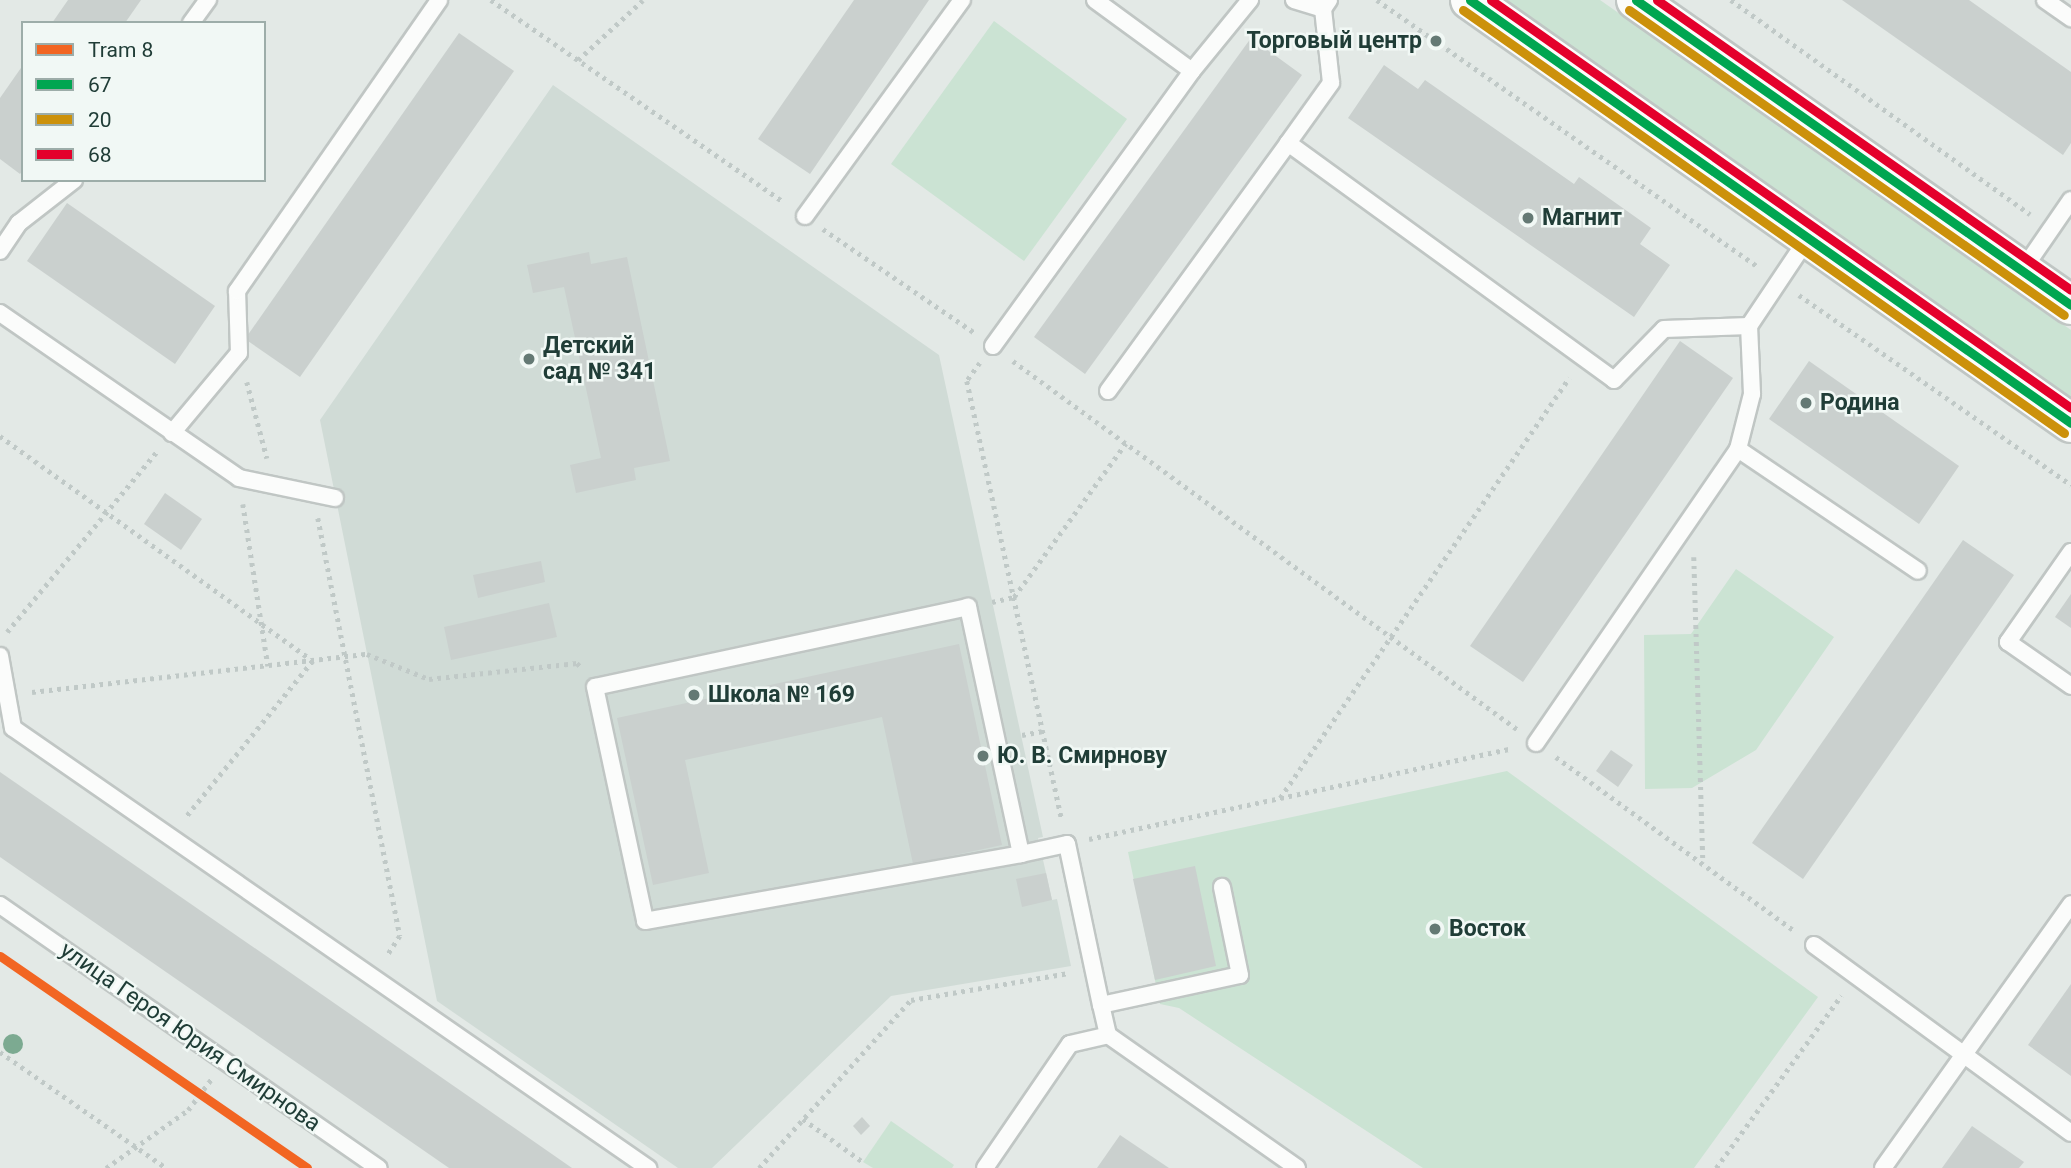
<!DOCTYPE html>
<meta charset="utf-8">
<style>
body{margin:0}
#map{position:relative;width:2071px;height:1168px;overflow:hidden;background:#e3e9e6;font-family:Roboto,sans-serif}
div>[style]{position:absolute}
.built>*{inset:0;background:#d0dbd6}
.green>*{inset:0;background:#cbe3d3}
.building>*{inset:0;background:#cad0ce}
.path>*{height:4.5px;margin-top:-2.25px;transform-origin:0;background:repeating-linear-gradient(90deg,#c0c9c7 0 3.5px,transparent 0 8.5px)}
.roads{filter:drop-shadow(2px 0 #c0c6c4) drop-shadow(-2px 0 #c0c6c4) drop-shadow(0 2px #c0c6c4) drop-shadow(0 -2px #c0c6c4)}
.lane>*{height:16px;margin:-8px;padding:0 8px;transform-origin:8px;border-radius:8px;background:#fbfcfb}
.secondary>*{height:38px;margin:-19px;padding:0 19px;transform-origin:19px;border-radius:19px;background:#fbfcfb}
.bus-1>*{height:9px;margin:-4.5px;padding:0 4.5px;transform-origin:4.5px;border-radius:4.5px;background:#00a651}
.bus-2>*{height:9px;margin:-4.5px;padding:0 4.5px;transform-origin:4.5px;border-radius:4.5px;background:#cc910b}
.bus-3>*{height:9px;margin:-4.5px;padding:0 4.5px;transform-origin:4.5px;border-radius:4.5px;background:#e4002b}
.tram-1>*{height:9px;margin:-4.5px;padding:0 4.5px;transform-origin:4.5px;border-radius:4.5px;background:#f26522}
.trees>*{width:20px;height:20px;margin:-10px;border-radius:50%;background:#7caa91}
.dots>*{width:19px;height:19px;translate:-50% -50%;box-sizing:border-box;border:4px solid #f1f8f5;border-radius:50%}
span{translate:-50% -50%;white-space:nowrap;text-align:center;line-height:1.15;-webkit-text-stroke:5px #f1f8f5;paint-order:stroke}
.poi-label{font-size:23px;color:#203d37;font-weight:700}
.right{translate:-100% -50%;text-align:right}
.left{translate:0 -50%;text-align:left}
.street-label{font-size:23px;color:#203d37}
.legend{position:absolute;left:21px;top:21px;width:245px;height:161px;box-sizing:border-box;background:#f1f8f5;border:2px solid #9dada9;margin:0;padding:9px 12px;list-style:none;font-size:21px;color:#203d37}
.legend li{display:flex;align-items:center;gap:14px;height:35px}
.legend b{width:35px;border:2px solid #9dada9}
</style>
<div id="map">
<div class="built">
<i style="clip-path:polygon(553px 85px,939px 355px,1043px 837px,1038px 838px,1046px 873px,1052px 900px,1057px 899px,1071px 966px,891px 996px,712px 1168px,678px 1168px,437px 1001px,320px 420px)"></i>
</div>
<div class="green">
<i style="clip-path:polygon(1491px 0,1600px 0,2071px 330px,2071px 407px)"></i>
<i style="clip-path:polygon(994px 21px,1127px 119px,1024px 261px,891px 164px)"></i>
<i style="clip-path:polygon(1736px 569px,1834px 637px,1756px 750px,1692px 788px,1645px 789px,1644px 635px,1691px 634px)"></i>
<i style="clip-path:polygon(1507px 771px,1818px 997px,1694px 1168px,1423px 1168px,1179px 1008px,1160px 1004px,1128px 852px)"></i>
<i style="clip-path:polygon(891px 1121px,954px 1165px,952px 1168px,873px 1168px,863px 1162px)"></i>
</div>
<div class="building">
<i style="clip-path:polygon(68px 0,141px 0,125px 23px,52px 23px)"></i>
<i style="clip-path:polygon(854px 0,929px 0,810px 174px,758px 139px)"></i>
<i style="clip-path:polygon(1842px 0,1969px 0,2071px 72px,2071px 143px,2063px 155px)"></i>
<i style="clip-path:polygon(459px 33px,514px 71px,300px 377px,245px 339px)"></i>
<i style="clip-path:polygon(1251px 38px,1302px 75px,1085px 374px,1034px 337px)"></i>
<i style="clip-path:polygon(23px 65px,23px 170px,20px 174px,0 159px,0 98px)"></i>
<i style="clip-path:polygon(1384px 65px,1418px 89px,1425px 80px,1574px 184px,1579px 177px,1651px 228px,1640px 244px,1670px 265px,1634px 317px,1348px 118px)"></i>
<i style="clip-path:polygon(67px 203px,215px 306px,175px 364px,27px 261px)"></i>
<i style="clip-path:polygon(589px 252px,591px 264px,627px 257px,670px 461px,634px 468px,636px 480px,576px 493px,570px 465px,601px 458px,564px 287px,533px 293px,527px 265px)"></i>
<i style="clip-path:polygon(1680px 341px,1733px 378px,1523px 682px,1470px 646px)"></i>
<i style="clip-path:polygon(1809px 361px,1959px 466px,1919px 524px,1769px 419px)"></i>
<i style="clip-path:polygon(165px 493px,202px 519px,181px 550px,144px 524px)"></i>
<i style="clip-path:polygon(1963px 540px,2014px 575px,1803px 879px,1752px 843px)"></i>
<i style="clip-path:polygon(541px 561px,545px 582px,478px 598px,473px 575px)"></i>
<i style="clip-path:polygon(2071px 594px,2071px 628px,2055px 617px)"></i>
<i style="clip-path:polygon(549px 603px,557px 637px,451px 660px,444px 627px)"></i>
<i style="clip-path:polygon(959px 644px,1002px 845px,913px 864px,882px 717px,685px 760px,709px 873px,653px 885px,617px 718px)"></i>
<i style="clip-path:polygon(1611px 750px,1633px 765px,1618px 787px,1596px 771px)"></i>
<i style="clip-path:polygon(0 772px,288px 971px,572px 1168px,449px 1168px,0 857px)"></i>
<i style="clip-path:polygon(1195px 866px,1216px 966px,1155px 980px,1133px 879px)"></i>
<i style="clip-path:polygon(1046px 873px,1052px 900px,1022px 907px,1016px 879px)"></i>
<i style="clip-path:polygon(2071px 984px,2071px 1076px,2028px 1045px)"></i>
<i style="clip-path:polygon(862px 1117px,870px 1126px,861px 1135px,853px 1126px)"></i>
<i style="clip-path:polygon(1972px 1126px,2024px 1162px,2019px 1168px,1942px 1168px)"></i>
<i style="clip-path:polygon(1120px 1135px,1169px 1168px,1097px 1168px)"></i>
</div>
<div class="path">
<i style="left:491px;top:0;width:356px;rotate:34.6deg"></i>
<i style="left:1377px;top:0;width:467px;rotate:35deg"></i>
<i style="left:1731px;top:0;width:368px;rotate:35.6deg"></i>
<i style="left:578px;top:60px;width:88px;rotate:-42.7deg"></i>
<i style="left:823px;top:229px;width:184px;rotate:34.4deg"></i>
<i style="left:1799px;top:295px;width:332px;rotate:34.9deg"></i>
<i style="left:1013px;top:361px;width:624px;rotate:36.14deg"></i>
<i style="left:980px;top:363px;width:22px;rotate:126deg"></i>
<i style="left:967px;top:381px;width:449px;rotate:77.8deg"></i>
<i style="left:247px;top:382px;width:79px;rotate:75.3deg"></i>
<i style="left:0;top:436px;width:385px;rotate:35.7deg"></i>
<i style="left:313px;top:661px;width:201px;rotate:129.1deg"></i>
<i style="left:243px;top:504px;width:164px;rotate:81.2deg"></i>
<i style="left:318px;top:518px;width:426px;rotate:78.9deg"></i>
<i style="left:400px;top:936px;width:24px;rotate:123deg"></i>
<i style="left:1694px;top:557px;width:306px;rotate:88.3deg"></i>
<i style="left:992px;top:602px;width:23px;rotate:-13deg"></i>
<i style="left:1014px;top:597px;width:190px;rotate:-54deg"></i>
<i style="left:7px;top:632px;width:236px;rotate:-50.3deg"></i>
<i style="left:32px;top:692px;width:337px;rotate:-6.5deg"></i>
<i style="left:367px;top:654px;width:67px;rotate:22deg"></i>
<i style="left:429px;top:679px;width:149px;rotate:-6.2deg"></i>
<i style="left:577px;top:663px;width:6px;rotate:45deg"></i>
<i style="left:1022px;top:735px;width:20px;rotate:-11deg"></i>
<i style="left:1556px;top:757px;width:296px;rotate:36.1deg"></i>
<i style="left:1280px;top:798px;width:510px;rotate:-55.47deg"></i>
<i style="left:1089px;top:839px;width:433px;rotate:-12.1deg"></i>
<i style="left:0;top:1052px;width:203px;rotate:34.9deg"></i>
<i style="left:803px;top:1119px;width:74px;rotate:35.6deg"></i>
<i style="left:106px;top:1168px;width:100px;rotate:-35.3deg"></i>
<i style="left:188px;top:1110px;width:39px;rotate:-53deg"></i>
<i style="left:759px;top:1168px;width:227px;rotate:-47.9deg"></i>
<i style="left:911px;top:1000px;width:160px;rotate:-9.7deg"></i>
<i style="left:1716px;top:1168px;width:213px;rotate:-54deg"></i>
</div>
<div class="roads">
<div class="lane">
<i style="left:1095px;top:0;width:120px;rotate:36.2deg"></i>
<i style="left:1192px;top:71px;width:92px;rotate:-50.8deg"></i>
<i style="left:1294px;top:0;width:30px;rotate:17deg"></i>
<i style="left:1329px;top:0;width:11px;rotate:124deg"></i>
<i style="left:1323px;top:9px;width:74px;rotate:83.8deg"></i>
<i style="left:1331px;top:83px;width:74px;rotate:125.6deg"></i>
<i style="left:1288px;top:143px;width:403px;rotate:36deg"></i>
<i style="left:1614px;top:380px;width:71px;rotate:-45.6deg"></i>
<i style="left:1664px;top:329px;width:85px;rotate:-2deg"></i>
<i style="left:1749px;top:326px;width:106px;rotate:-56.2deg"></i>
<i style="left:2045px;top:0;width:32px;rotate:35deg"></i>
<i style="left:191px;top:23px;width:29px;rotate:-54deg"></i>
<i style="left:805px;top:216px;width:267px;rotate:-54deg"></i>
<i style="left:0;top:251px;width:34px;rotate:-56deg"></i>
<i style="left:19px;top:223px;width:70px;rotate:-38deg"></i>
<i style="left:2022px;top:271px;width:86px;rotate:-55.4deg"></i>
<i style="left:0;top:313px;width:290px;rotate:34.6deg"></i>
<i style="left:239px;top:478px;width:98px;rotate:11.8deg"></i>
<i style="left:993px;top:346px;width:339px;rotate:-54.1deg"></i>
<i style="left:1108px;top:391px;width:306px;rotate:-54deg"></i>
<i style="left:172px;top:433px;width:104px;rotate:-50.1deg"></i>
<i style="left:239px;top:353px;width:62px;rotate:-91.8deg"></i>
<i style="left:237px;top:291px;width:354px;rotate:-55.2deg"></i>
<i style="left:1738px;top:449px;width:217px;rotate:34.1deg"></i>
<i style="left:2071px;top:552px;width:110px;rotate:125deg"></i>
<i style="left:2008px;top:642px;width:77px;rotate:34.9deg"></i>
<i style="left:0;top:656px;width:73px;rotate:79.8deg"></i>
<i style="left:13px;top:728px;width:773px;rotate:34.72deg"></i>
<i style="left:1536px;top:743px;width:357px;rotate:-55.5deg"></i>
<i style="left:1738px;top:449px;width:57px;rotate:-75.7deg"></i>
<i style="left:1752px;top:394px;width:68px;rotate:-92.5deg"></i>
<i style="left:1021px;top:854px;width:253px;rotate:-102.1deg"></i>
<i style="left:968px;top:607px;width:381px;rotate:167.9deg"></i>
<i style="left:595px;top:687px;width:239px;rotate:77.9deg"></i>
<i style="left:645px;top:921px;width:382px;rotate:-10.1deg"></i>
<i style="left:1021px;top:854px;width:47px;rotate:-12.3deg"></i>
<i style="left:1067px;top:844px;width:165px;rotate:78.1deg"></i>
<i style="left:0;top:905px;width:461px;rotate:34.8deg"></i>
<i style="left:1814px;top:945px;width:318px;rotate:36.2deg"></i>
<i style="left:1108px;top:1035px;width:31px;rotate:-103deg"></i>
<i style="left:1101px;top:1005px;width:142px;rotate:-12.2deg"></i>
<i style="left:1240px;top:975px;width:90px;rotate:-101.6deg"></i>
<i style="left:985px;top:1168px;width:150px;rotate:-55.6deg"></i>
<i style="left:1070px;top:1044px;width:39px;rotate:-13deg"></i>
<i style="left:1108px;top:1035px;width:231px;rotate:35.1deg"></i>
<i style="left:1883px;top:1168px;width:324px;rotate:-54.5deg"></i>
</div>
<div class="secondary">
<i style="left:1470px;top:0;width:735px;rotate:35.14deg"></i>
<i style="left:1636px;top:0;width:531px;rotate:35.04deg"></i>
</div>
</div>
<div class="bus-1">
<i style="left:1470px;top:0;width:735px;rotate:35.14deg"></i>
<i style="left:1636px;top:0;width:531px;rotate:35.04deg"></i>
</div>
<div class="bus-2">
<i style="left:1463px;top:10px;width:735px;rotate:35.14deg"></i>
<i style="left:1629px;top:10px;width:531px;rotate:35.04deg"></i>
</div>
<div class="bus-3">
<i style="left:1491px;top:0;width:709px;rotate:35.12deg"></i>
<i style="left:1657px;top:0;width:505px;rotate:35.01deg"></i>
</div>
<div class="tram-1">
<i style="left:0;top:956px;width:373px;rotate:34.6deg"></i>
</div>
<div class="trees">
<i style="left:13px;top:1044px"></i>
</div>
<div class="dots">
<i style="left:1436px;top:41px;background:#647974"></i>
<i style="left:1528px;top:218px;background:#647974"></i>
<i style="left:529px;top:359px;background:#647974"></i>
<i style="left:1806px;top:403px;background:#647974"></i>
<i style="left:694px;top:695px;background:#647974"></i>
<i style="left:983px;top:756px;background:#647974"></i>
<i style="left:1435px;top:929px;background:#647974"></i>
</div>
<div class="poi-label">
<span class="right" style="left:1422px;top:41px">Торговый центр</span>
<span class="left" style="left:1542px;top:218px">Магнит</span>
<span class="left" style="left:543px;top:359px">Детский<br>сад № 341</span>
<span class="left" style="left:1820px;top:403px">Родина</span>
<span class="left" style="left:708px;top:695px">Школа № 169</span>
<span class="left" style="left:997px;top:756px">Ю. В. Смирнову</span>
<span class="left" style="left:1449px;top:929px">Восток</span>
</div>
<div class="street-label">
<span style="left:190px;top:1037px;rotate:35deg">улица Героя Юрия Смирнова</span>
</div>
<ul class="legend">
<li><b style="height:9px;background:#f26522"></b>Tram 8</li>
<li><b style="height:9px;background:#00a651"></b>67</li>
<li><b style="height:9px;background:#cc910b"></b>20</li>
<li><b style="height:9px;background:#e4002b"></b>68</li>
</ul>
</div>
